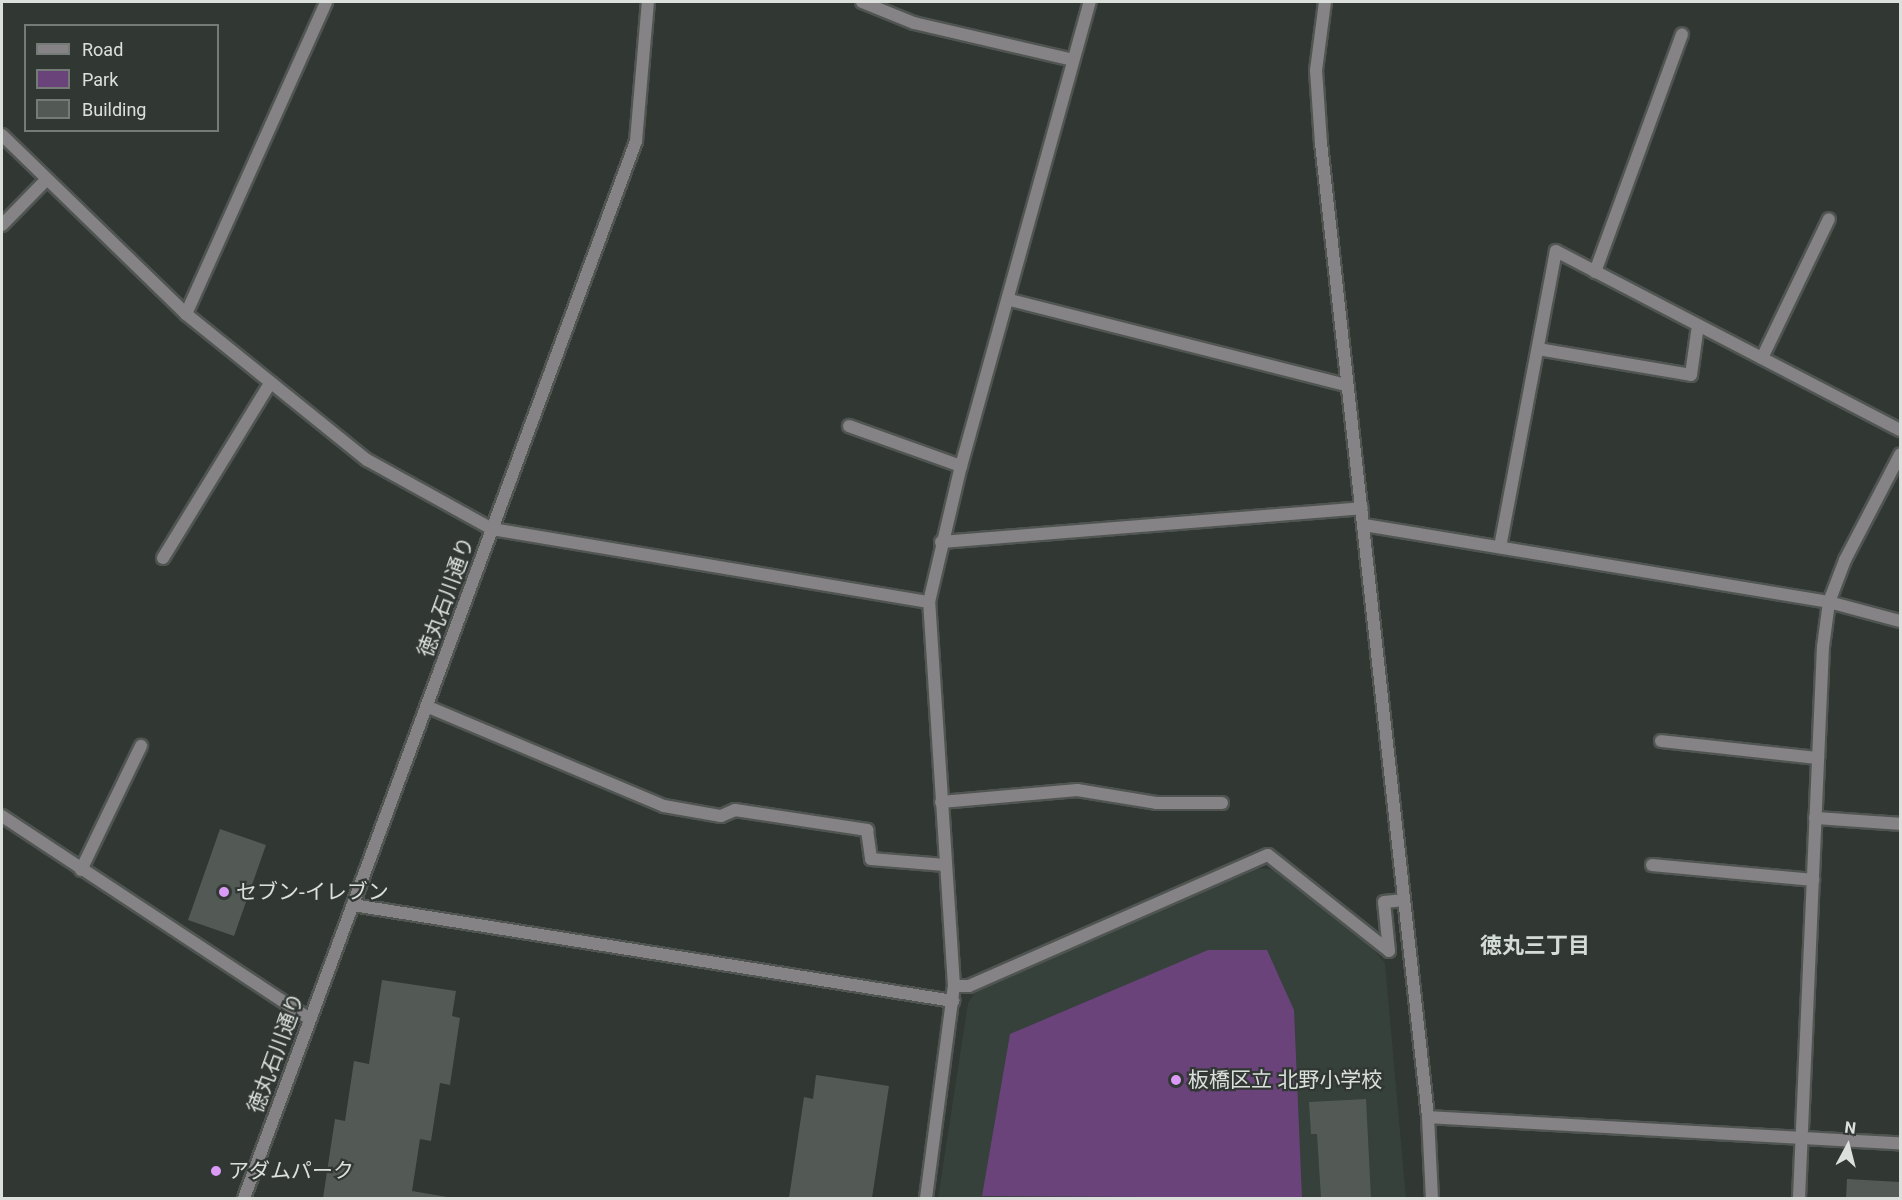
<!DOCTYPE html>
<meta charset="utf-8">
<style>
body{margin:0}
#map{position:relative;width:1902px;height:1200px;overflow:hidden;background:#313733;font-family:Roboto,"Noto Sans JP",sans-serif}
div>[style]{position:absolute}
.built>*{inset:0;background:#35413a}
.green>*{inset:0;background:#6a437b}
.building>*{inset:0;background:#535a56}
.roads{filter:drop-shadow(2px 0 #505552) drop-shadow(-2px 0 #505552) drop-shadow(0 2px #505552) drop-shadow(0 -2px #505552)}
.service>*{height:12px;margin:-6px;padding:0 6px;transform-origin:6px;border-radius:6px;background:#858386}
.minor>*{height:12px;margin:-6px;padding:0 6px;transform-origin:6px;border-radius:6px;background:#858386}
.tertiary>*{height:12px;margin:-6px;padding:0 6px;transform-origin:6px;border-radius:6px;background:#858386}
.dots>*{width:16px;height:16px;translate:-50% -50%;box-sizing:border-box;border:3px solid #313733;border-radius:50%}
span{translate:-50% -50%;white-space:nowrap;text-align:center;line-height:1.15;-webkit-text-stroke:4.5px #313733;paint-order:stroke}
.street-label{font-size:21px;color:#dce0dd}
.poi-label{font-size:21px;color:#dce0dd}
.left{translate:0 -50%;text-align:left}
.neighbourhood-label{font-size:22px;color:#d4dcd7;font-weight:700}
.frame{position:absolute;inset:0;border:3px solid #dce0dd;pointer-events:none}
.legend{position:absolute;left:24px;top:24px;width:195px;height:108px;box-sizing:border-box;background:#313733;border:2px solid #757b77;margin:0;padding:8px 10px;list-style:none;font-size:18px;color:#dce0dd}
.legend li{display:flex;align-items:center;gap:12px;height:30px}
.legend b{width:30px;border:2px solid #757b77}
.north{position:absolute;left:1818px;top:1116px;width:60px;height:60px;-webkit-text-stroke:4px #313733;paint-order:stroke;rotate:7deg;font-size:16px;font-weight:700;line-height:24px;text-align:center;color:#dce0dd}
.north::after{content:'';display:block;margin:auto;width:21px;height:27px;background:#dce0dd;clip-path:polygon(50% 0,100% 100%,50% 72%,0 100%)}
</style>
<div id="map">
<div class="built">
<i style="clip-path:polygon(1250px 867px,1276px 870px,1366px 941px,1385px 963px,1406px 1198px,938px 1198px,968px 1003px,980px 985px)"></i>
</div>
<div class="green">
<i style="clip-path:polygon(1208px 950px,1267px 950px,1294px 1010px,1302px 1198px,982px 1196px,1010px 1034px)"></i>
</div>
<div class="building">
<i style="clip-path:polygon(220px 829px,266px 845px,234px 936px,188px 920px)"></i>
<i style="clip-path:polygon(382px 980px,456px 991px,452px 1016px,460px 1018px,450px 1085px,440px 1083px,431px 1141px,420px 1139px,412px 1191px,453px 1198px,323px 1198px,335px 1119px,345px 1121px,354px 1061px,369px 1064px)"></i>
<i style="clip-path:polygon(816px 1075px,889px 1086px,872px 1198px,789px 1198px,804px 1097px,813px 1099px)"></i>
<i style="clip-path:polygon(1366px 1099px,1371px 1198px,1321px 1198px,1317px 1134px,1311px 1134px,1309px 1102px)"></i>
<i style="clip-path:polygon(1847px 1179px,1900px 1182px,1900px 1198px,1846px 1198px)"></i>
</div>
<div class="roads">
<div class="service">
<i style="left:1595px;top:272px;width:253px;rotate:-69.9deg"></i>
<i style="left:1538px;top:349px;width:155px;rotate:9.6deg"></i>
<i style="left:1691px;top:375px;width:50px;rotate:-82deg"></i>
<i style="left:1762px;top:358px;width:154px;rotate:-64.3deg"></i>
<i style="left:849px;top:426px;width:119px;rotate:19.7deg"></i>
<i style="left:941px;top:542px;width:422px;rotate:-4.6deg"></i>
<i style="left:1500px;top:547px;width:301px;rotate:-79.3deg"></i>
<i style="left:1556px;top:251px;width:388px;rotate:27.5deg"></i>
<i style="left:1661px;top:741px;width:158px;rotate:6.2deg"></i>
<i style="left:1815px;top:818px;width:85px;rotate:4deg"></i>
<i style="left:1652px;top:865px;width:162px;rotate:5.3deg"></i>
<i style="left:81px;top:870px;width:138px;rotate:-64.2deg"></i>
<i style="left:954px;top:986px;width:15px"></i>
<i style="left:969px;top:986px;width:326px;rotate:-23.7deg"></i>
<i style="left:1268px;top:855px;width:154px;rotate:38.4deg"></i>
<i style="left:1389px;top:951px;width:49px;rotate:-95.8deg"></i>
<i style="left:1384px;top:902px;width:20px;rotate:-6deg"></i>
</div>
<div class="minor">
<i style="left:862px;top:2px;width:56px;rotate:22deg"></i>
<i style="left:914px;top:23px;width:163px;rotate:13.1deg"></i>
<i style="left:2px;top:135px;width:257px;rotate:44.2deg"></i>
<i style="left:186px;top:314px;width:233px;rotate:38.9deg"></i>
<i style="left:367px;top:460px;width:143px;rotate:28.9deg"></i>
<i style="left:492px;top:529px;width:443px;rotate:9.5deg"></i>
<i style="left:2px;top:225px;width:64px;rotate:-45.6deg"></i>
<i style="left:1010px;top:300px;width:348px;rotate:14.2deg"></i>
<i style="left:186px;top:314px;width:342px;rotate:-65.8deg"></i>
<i style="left:1364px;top:525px;width:471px;rotate:9.4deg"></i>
<i style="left:1829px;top:602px;width:73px;rotate:15deg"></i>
<i style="left:163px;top:558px;width:206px;rotate:-58.5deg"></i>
<i style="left:426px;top:706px;width:258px;rotate:22.8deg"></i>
<i style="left:664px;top:806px;width:58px;rotate:10deg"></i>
<i style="left:721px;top:816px;width:15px;rotate:-23deg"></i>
<i style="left:735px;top:810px;width:134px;rotate:8.6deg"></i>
<i style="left:867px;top:830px;width:29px;rotate:82deg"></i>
<i style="left:871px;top:859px;width:74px;rotate:4.6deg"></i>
<i style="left:941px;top:802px;width:137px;rotate:-5deg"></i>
<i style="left:1077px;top:790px;width:80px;rotate:9.3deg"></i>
<i style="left:1156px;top:803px;width:66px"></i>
<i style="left:2px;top:816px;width:369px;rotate:33.4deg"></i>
<i style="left:353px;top:905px;width:608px;rotate:9.09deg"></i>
<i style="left:1428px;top:1117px;width:473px;rotate:3.2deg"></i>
<i style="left:926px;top:1198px;width:214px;rotate:-82.5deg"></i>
<i style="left:954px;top:986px;width:385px;rotate:-93.7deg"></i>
<i style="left:929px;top:602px;width:140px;rotate:-76.8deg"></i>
<i style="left:961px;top:466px;width:482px;rotate:-74.5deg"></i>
<i style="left:1799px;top:1198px;width:552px;rotate:-87.51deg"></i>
<i style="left:1823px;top:647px;width:45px;rotate:-82.4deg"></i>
<i style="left:1829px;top:602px;width:45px;rotate:-69.1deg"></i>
<i style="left:1845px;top:560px;width:119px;rotate:-62.4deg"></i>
</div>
<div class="tertiary">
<i style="left:1325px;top:2px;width:69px;rotate:97.5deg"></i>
<i style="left:1316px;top:70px;width:73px;rotate:86.1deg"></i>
<i style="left:1321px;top:143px;width:980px;rotate:83.73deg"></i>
<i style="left:1428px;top:1117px;width:81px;rotate:87.2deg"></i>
<i style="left:244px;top:1198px;width:1127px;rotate:-69.65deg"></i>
<i style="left:636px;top:141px;width:140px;rotate:-85.1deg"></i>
</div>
</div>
<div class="dots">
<i style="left:224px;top:892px;background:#da9af6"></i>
<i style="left:1176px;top:1080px;background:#da9af6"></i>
<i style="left:216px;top:1171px;background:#da9af6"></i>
</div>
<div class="street-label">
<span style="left:446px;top:597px;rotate:-70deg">徳丸石川通り</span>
<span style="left:276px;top:1053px;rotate:-70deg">徳丸石川通り</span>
</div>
<div class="poi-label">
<span class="left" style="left:236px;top:892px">セブン-イレブン</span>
<span class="left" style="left:1188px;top:1080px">板橋区立 北野小学校</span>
<span class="left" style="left:228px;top:1171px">アダムパーク</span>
</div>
<div class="neighbourhood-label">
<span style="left:1535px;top:946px">徳丸三丁目</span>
</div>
<div class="frame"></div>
<ul class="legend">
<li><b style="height:8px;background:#858386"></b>Road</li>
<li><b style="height:16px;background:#6a437b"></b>Park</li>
<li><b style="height:16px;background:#535a56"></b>Building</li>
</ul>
<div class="north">N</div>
</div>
